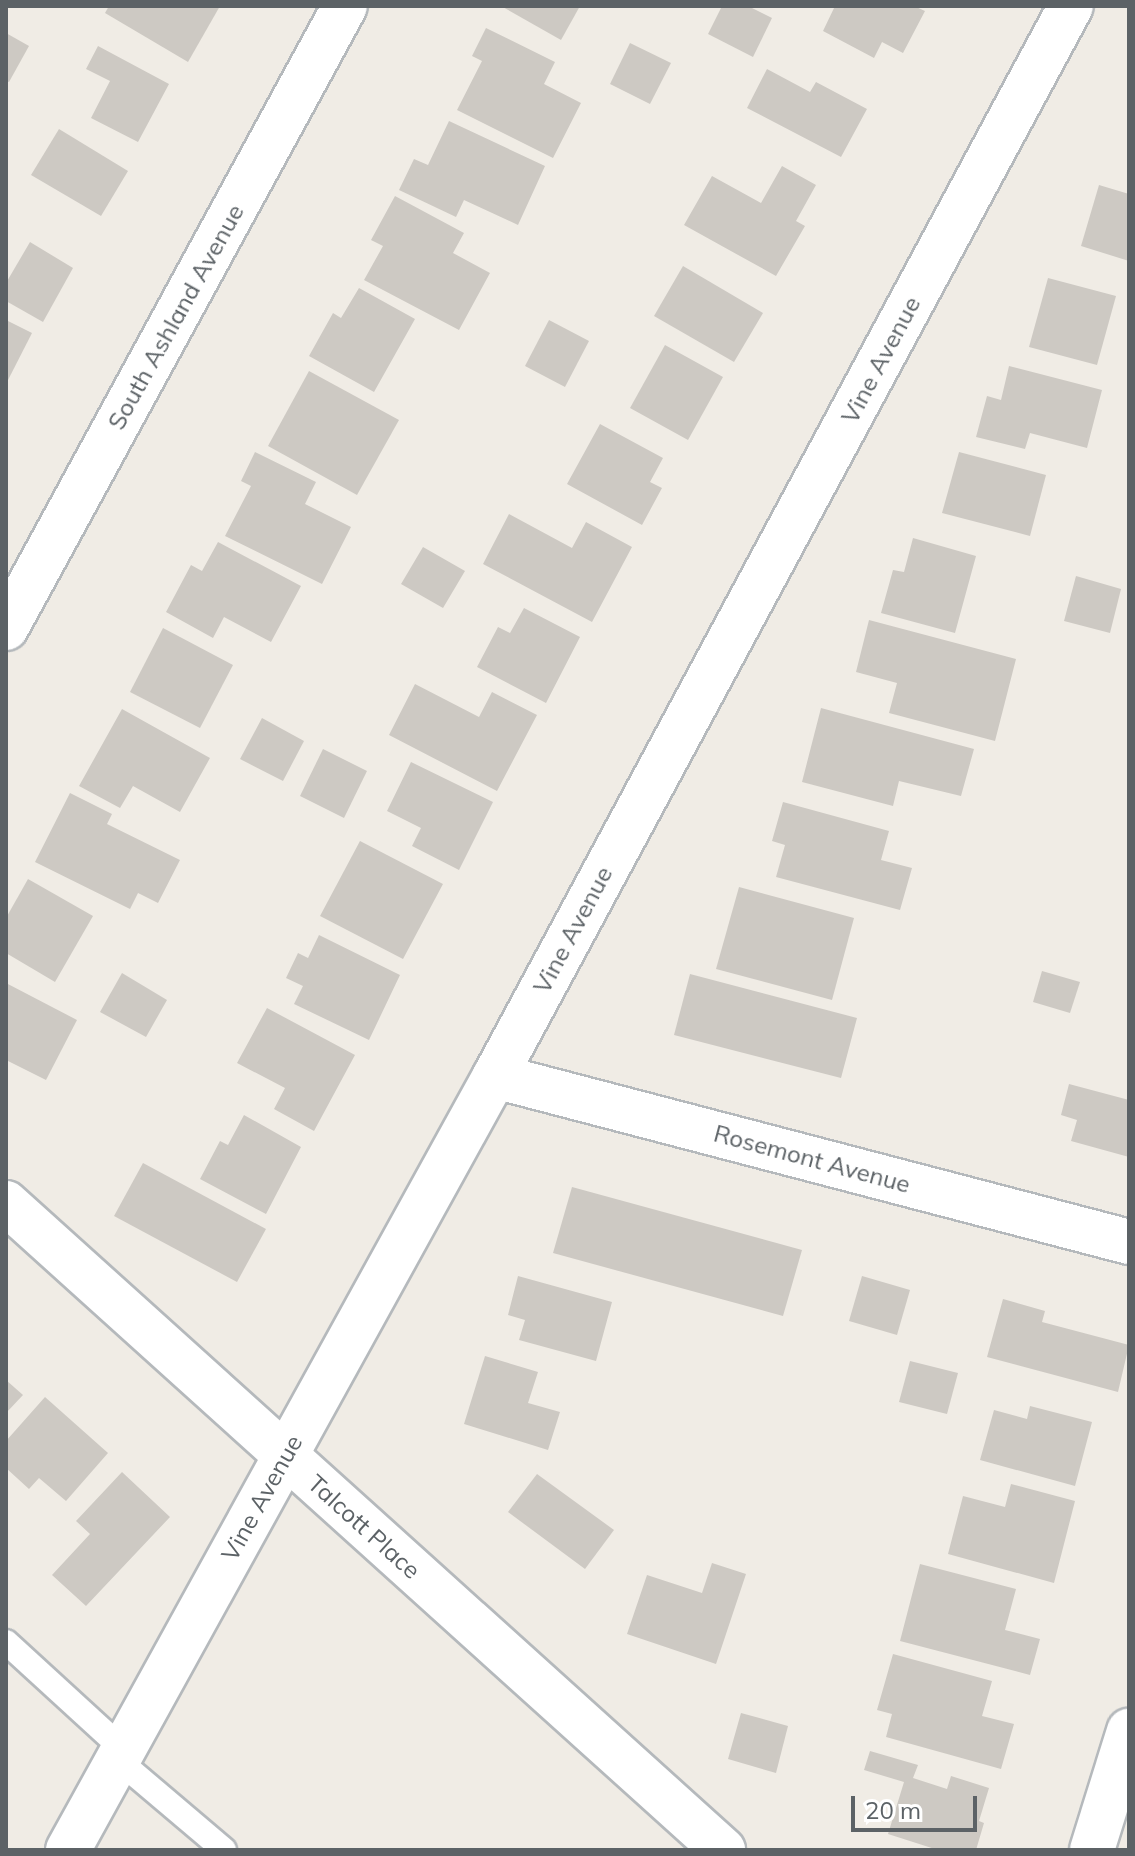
<!DOCTYPE html>
<style>
body{margin:0}
#map{position:relative;width:1135px;height:1856px;overflow:hidden;background:#f0ece5;font-family:Mulish,sans-serif}
div>[style]{position:absolute}
.building>*{inset:0;background:#cdc9c3}
.roads{filter:drop-shadow(2px 0 #b5b9bc) drop-shadow(-2px 0 #b5b9bc) drop-shadow(0 2px #b5b9bc) drop-shadow(0 -2px #b5b9bc)}
.service>*{height:24px;margin:-12px;padding:0 12px;transform-origin:12px;border-radius:12px;background:#fff}
.minor>*{height:44px;margin:-22px;padding:0 22px;transform-origin:22px;border-radius:22px;background:#fff}
span{translate:-50% -50%;white-space:nowrap;text-align:center;line-height:1.15;-webkit-text-stroke:6px #fff;paint-order:stroke}
.street-label{font-size:24px;color:#5c6266}
.frame{position:absolute;inset:0;border:8px solid #5c6266;pointer-events:none}
.scale{position:absolute;left:851px;top:1796px;width:126px;height:36px;box-sizing:border-box;border:4px solid #5c6266;border-top:0;padding-left:10px;font-size:24px;line-height:28px;white-space:nowrap;color:#5c6266;-webkit-text-stroke:6px #fff;paint-order:stroke}
</style>
<div id="map">
<div class="building">
<i style="clip-path:polygon(109px 6px,220px 6px,188px 62px,105px 13px)"></i>
<i style="clip-path:polygon(501px 6px,580px 6px,561px 40px)"></i>
<i style="clip-path:polygon(722px 6px,748px 6px,772px 18px,753px 57px,708px 34px)"></i>
<i style="clip-path:polygon(835px 6px,914px 6px,925px 11px,903px 53px,882px 42px,874px 58px,823px 31px)"></i>
<i style="clip-path:polygon(486px 28px,555px 62px,544px 84px,581px 103px,553px 158px,457px 110px,482px 61px,472px 56px)"></i>
<i style="clip-path:polygon(6px 33px,29px 46px,9px 82px,6px 81px)"></i>
<i style="clip-path:polygon(630px 43px,671px 63px,650px 104px,610px 84px)"></i>
<i style="clip-path:polygon(98px 46px,169px 84px,138px 142px,91px 118px,110px 81px,86px 69px)"></i>
<i style="clip-path:polygon(767px 69px,810px 92px,816px 82px,867px 109px,841px 157px,747px 108px)"></i>
<i style="clip-path:polygon(449px 121px,545px 166px,518px 225px,464px 200px,456px 217px,399px 190px,414px 159px,428px 165px)"></i>
<i style="clip-path:polygon(59px 129px,128px 171px,101px 216px,31px 175px)"></i>
<i style="clip-path:polygon(782px 166px,816px 185px,796px 221px,805px 226px,776px 276px,684px 225px,712px 176px,761px 203px)"></i>
<i style="clip-path:polygon(1099px 185px,1129px 194px,1129px 261px,1081px 246px)"></i>
<i style="clip-path:polygon(395px 196px,464px 233px,453px 253px,490px 273px,459px 330px,364px 280px,383px 246px,371px 240px)"></i>
<i style="clip-path:polygon(30px 242px,73px 268px,43px 322px,6px 301px,6px 283px)"></i>
<i style="clip-path:polygon(683px 266px,763px 313px,734px 362px,654px 316px)"></i>
<i style="clip-path:polygon(1048px 278px,1116px 296px,1097px 365px,1029px 347px)"></i>
<i style="clip-path:polygon(359px 288px,415px 319px,374px 392px,309px 356px,333px 313px,341px 318px)"></i>
<i style="clip-path:polygon(6px 320px,32px 333px,6px 384px)"></i>
<i style="clip-path:polygon(549px 320px,589px 341px,565px 387px,525px 366px)"></i>
<i style="clip-path:polygon(665px 345px,723px 377px,688px 440px,630px 408px)"></i>
<i style="clip-path:polygon(1009px 366px,1102px 390px,1087px 448px,1030px 433px,1025px 449px,976px 437px,987px 396px,1001px 400px)"></i>
<i style="clip-path:polygon(309px 371px,399px 420px,357px 495px,268px 446px)"></i>
<i style="clip-path:polygon(600px 424px,663px 458px,650px 482px,662px 488px,642px 525px,567px 484px)"></i>
<i style="clip-path:polygon(255px 452px,316px 482px,305px 504px,351px 527px,322px 584px,225px 536px,251px 486px,241px 481px)"></i>
<i style="clip-path:polygon(959px 452px,1046px 475px,1030px 536px,942px 513px)"></i>
<i style="clip-path:polygon(509px 514px,572px 548px,586px 522px,632px 547px,592px 622px,483px 564px)"></i>
<i style="clip-path:polygon(913px 538px,976px 556px,955px 633px,881px 613px,893px 570px,904px 572px)"></i>
<i style="clip-path:polygon(218px 542px,301px 586px,271px 642px,224px 617px,213px 638px,166px 612px,191px 565px,202px 571px)"></i>
<i style="clip-path:polygon(423px 547px,465px 571px,443px 608px,401px 584px)"></i>
<i style="clip-path:polygon(1076px 576px,1121px 589px,1110px 633px,1064px 621px)"></i>
<i style="clip-path:polygon(524px 608px,580px 637px,546px 703px,477px 667px,498px 627px,510px 633px)"></i>
<i style="clip-path:polygon(869px 620px,1016px 659px,995px 741px,889px 713px,897px 683px,856px 672px)"></i>
<i style="clip-path:polygon(163px 628px,233px 665px,200px 728px,130px 692px)"></i>
<i style="clip-path:polygon(415px 684px,479px 717px,492px 692px,537px 715px,497px 791px,389px 735px)"></i>
<i style="clip-path:polygon(821px 708px,974px 749px,961px 796px,899px 781px,893px 806px,802px 782px)"></i>
<i style="clip-path:polygon(122px 709px,210px 758px,180px 812px,133px 786px,120px 808px,79px 786px)"></i>
<i style="clip-path:polygon(262px 718px,304px 741px,283px 781px,240px 759px)"></i>
<i style="clip-path:polygon(323px 749px,367px 771px,344px 818px,300px 796px)"></i>
<i style="clip-path:polygon(411px 762px,493px 802px,459px 870px,412px 846px,421px 828px,387px 811px)"></i>
<i style="clip-path:polygon(70px 793px,112px 814px,107px 824px,180px 860px,158px 903px,138px 893px,130px 909px,35px 862px)"></i>
<i style="clip-path:polygon(783px 802px,889px 831px,881px 860px,912px 868px,900px 910px,776px 877px,785px 845px,772px 841px)"></i>
<i style="clip-path:polygon(360px 841px,443px 884px,403px 959px,320px 916px)"></i>
<i style="clip-path:polygon(28px 879px,93px 916px,55px 982px,6px 953px,6px 918px)"></i>
<i style="clip-path:polygon(739px 887px,854px 918px,832px 1000px,716px 969px)"></i>
<i style="clip-path:polygon(319px 935px,400px 975px,369px 1040px,294px 1004px,303px 986px,286px 978px,298px 953px,308px 958px)"></i>
<i style="clip-path:polygon(1042px 971px,1080px 982px,1070px 1013px,1033px 1002px)"></i>
<i style="clip-path:polygon(122px 973px,167px 1000px,146px 1037px,100px 1012px)"></i>
<i style="clip-path:polygon(690px 974px,857px 1018px,841px 1078px,674px 1035px)"></i>
<i style="clip-path:polygon(6px 983px,77px 1020px,46px 1080px,6px 1060px)"></i>
<i style="clip-path:polygon(267px 1008px,355px 1055px,314px 1131px,274px 1109px,285px 1088px,237px 1063px)"></i>
<i style="clip-path:polygon(1069px 1084px,1129px 1100px,1129px 1157px,1071px 1141px,1077px 1120px,1061px 1115px)"></i>
<i style="clip-path:polygon(244px 1115px,301px 1147px,266px 1214px,200px 1179px,220px 1141px,228px 1145px)"></i>
<i style="clip-path:polygon(143px 1163px,266px 1229px,237px 1282px,114px 1216px)"></i>
<i style="clip-path:polygon(572px 1187px,802px 1250px,783px 1316px,553px 1253px)"></i>
<i style="clip-path:polygon(518px 1276px,612px 1302px,596px 1361px,519px 1340px,525px 1320px,508px 1315px)"></i>
<i style="clip-path:polygon(862px 1276px,910px 1290px,897px 1335px,849px 1321px)"></i>
<i style="clip-path:polygon(1003px 1299px,1045px 1311px,1042px 1322px,1129px 1345px,1118px 1392px,987px 1357px)"></i>
<i style="clip-path:polygon(485px 1356px,538px 1372px,528px 1403px,560px 1412px,548px 1450px,464px 1424px)"></i>
<i style="clip-path:polygon(910px 1361px,958px 1373px,947px 1414px,899px 1402px)"></i>
<i style="clip-path:polygon(6px 1380px,23px 1395px,6px 1413px)"></i>
<i style="clip-path:polygon(45px 1397px,108px 1453px,66px 1501px,39px 1478px,29px 1489px,6px 1468px,6px 1441px)"></i>
<i style="clip-path:polygon(1030px 1406px,1092px 1422px,1075px 1486px,980px 1460px,994px 1410px,1027px 1419px)"></i>
<i style="clip-path:polygon(122px 1472px,170px 1517px,86px 1606px,52px 1575px,90px 1534px,76px 1521px)"></i>
<i style="clip-path:polygon(537px 1474px,614px 1530px,585px 1569px,508px 1512px)"></i>
<i style="clip-path:polygon(1011px 1484px,1075px 1501px,1054px 1583px,948px 1554px,963px 1496px,1005px 1507px)"></i>
<i style="clip-path:polygon(712px 1563px,746px 1574px,716px 1664px,627px 1634px,647px 1575px,702px 1593px)"></i>
<i style="clip-path:polygon(920px 1564px,1016px 1589px,1005px 1630px,1040px 1639px,1030px 1675px,900px 1641px)"></i>
<i style="clip-path:polygon(893px 1654px,992px 1681px,982px 1716px,1014px 1724px,1001px 1769px,886px 1737px,892px 1714px,877px 1710px)"></i>
<i style="clip-path:polygon(741px 1713px,788px 1726px,776px 1773px,728px 1759px)"></i>
<i style="clip-path:polygon(870px 1751px,918px 1765px,913px 1778px,947px 1789px,951px 1776px,989px 1788px,979px 1821px,984px 1823px,976px 1850px,938px 1850px,888px 1834px,904px 1782px,864px 1770px)"></i>
</div>
<div class="roads">
<div class="service">
<i style="left:6px;top:1642px;width:160px;rotate:42.5deg"></i>
<i style="left:118px;top:1760px;width:139px;rotate:40.3deg"></i>
</div>
<div class="minor">
<i style="left:6px;top:628px;width:708px;rotate:-61.41deg"></i>
<i style="left:495px;top:1076px;width:655px;rotate:14.67deg"></i>
<i style="left:6px;top:1203px;width:966px;rotate:42.06deg"></i>
<i style="left:68px;top:1850px;width:884px;rotate:-61.12deg"></i>
<i style="left:495px;top:1076px;width:1215px;rotate:-61.71deg"></i>
<i style="left:1092px;top:1850px;width:125px;rotate:-72.7deg"></i>
</div>
</div>
<div class="street-label">
<span style="left:176px;top:317px;rotate:-61deg">South Ashland Avenue</span>
<span style="left:881px;top:360px;rotate:-62deg">Vine Avenue</span>
<span style="left:573px;top:930px;rotate:-62deg">Vine Avenue</span>
<span style="left:812px;top:1159px;rotate:15deg">Rosemont Avenue</span>
<span style="left:262px;top:1498px;rotate:-61deg">Vine Avenue</span>
<span style="left:364px;top:1527px;rotate:42deg">Talcott Place</span>
</div>
<div class="frame"></div>
<div class="scale">20 m</div>
</div>
